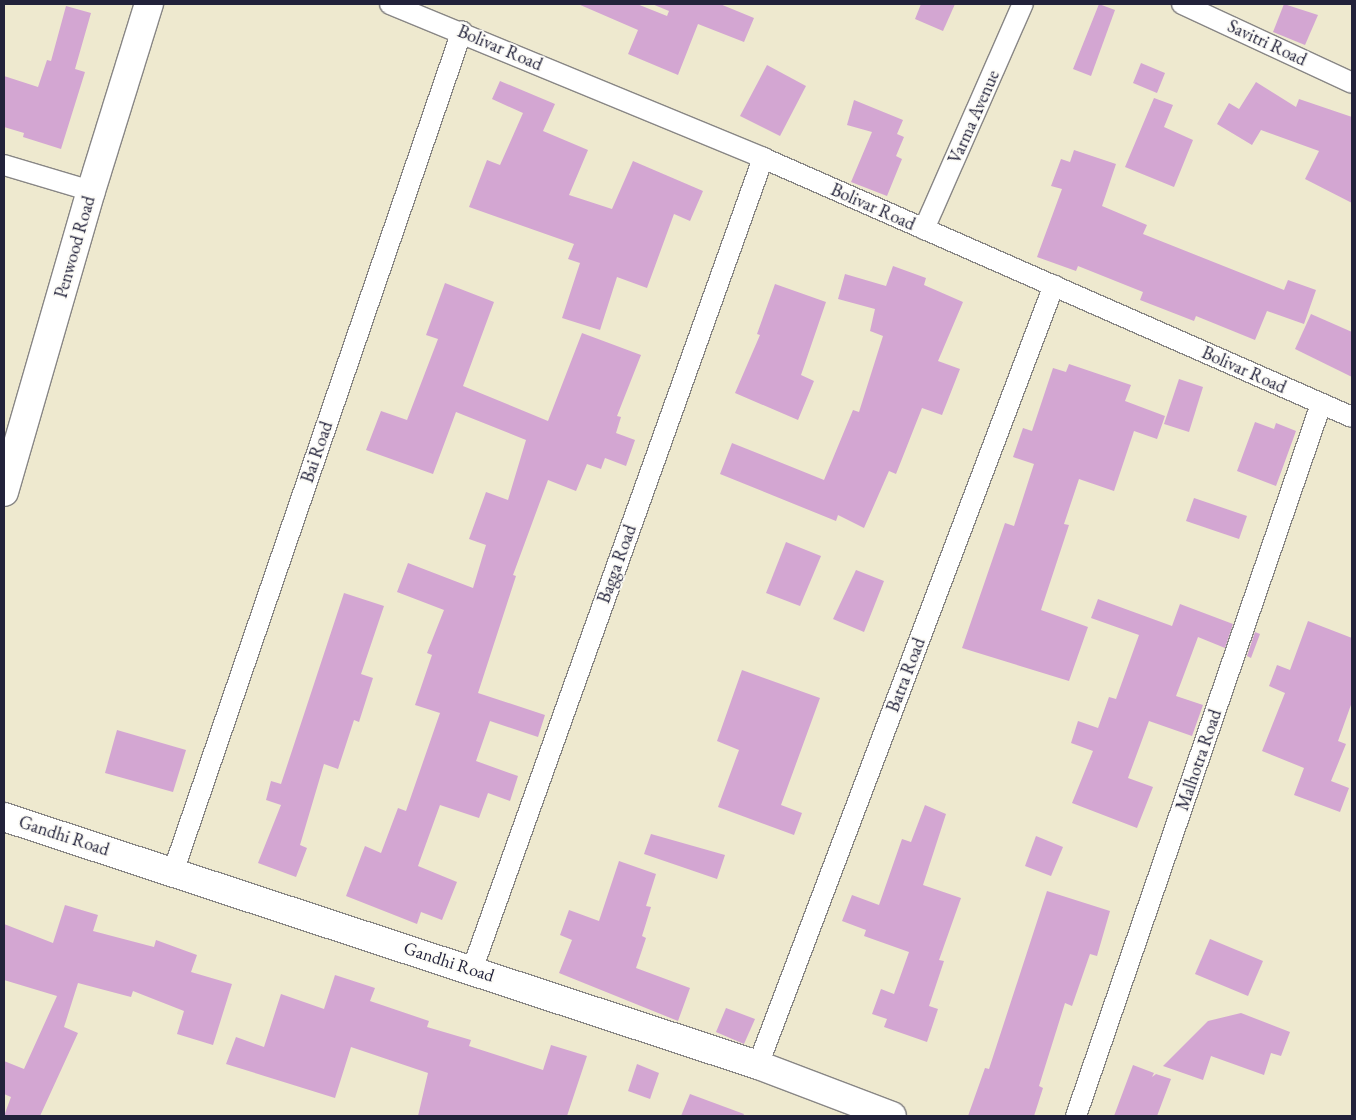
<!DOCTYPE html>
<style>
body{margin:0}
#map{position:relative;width:1356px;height:1120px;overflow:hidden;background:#eee9cf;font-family:"EB Garamond",serif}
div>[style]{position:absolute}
.building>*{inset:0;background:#d3a6d2}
.roads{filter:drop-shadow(1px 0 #888685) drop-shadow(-1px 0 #888685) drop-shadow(0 1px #888685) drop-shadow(0 -1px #888685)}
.street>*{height:20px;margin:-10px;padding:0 10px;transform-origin:10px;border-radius:10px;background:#fff}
.secondary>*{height:28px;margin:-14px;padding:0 14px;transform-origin:14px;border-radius:14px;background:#fff}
span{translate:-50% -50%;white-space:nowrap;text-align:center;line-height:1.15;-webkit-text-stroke:4px #fdfcf7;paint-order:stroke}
.street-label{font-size:18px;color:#22223b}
.frame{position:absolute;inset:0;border:5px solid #22223b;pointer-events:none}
</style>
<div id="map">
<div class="building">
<i style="clip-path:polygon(578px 4px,637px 4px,667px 16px,669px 11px,652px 4px,720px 4px,754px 18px,744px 42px,698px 24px,678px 75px,628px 54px,638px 30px)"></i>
<i style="clip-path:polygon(921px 4px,955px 4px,943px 31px,915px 19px)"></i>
<i style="clip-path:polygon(1099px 4px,1115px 10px,1091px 76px,1073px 69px)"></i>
<i style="clip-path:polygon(1284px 4px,1318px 15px,1305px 45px,1273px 32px)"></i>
<i style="clip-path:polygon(66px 6px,91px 13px,75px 69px,85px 72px,61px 149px,23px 137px,24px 133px,4px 127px,4px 76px,38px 87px,47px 60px,51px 61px)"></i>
<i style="clip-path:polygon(1141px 63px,1165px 73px,1157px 93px,1133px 83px)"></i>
<i style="clip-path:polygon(767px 65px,806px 86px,780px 136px,740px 116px)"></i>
<i style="clip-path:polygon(500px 81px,555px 104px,543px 131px,588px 150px,569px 195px,612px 209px,633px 161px,703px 191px,690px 221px,674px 214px,647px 288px,617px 277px,600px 330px,562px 318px,580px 263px,568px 259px,574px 244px,469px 207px,487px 160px,500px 165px,523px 113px,492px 99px)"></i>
<i style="clip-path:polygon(1256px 82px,1296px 107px,1299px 99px,1352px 117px,1352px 203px,1305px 179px,1319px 151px,1261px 130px,1252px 145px,1217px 124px,1229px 103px,1239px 109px)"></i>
<i style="clip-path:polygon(1154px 98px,1173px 105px,1164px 127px,1193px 140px,1174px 187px,1125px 167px)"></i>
<i style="clip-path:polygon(854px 100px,903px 120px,897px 134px,904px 137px,896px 156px,902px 159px,887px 196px,851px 182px,872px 132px,847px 125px)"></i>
<i style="clip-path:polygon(1074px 150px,1116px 164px,1102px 206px,1147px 225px,1143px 234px,1284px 290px,1288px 280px,1316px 290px,1304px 324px,1267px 311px,1255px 340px,1196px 316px,1194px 321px,1140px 300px,1143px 292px,1078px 266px,1076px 271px,1037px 257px,1062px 189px,1051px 186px,1061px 159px,1070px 162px)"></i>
<i style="clip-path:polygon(893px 266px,926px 278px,924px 285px,963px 302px,938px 361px,960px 369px,942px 415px,922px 408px,896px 474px,889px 471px,864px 528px,838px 515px,836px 521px,720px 474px,732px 443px,824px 480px,853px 410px,859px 412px,883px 336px,870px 331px,875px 309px,838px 299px,845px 274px,886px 286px)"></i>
<i style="clip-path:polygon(445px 283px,494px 302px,463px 386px,548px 421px,582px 333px,641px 355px,617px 416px,621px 417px,616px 433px,635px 440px,626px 466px,605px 458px,601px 469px,587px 464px,576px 491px,548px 480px,513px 575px,516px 576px,478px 693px,545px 715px,538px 737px,490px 721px,476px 761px,518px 776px,510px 801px,488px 793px,479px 818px,440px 805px,418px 866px,457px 882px,442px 920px,421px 912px,417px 924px,346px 896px,365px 846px,381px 853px,398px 808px,406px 811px,440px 713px,415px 705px,432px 655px,427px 653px,444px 610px,397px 592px,408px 563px,473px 588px,486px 545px,469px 539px,486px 492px,508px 500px,526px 440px,456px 412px,433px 474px,366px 450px,381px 411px,407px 420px,438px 339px,426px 335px)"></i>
<i style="clip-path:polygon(775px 284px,826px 302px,801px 375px,814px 381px,798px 420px,735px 393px,760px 335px,757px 334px)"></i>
<i style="clip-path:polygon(1311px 314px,1352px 332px,1352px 377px,1295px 349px)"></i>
<i style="clip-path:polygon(1069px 364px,1131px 385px,1125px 401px,1165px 416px,1157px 439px,1134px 431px,1114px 491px,1079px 479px,1064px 524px,1069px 525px,1041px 610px,1088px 627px,1069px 681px,962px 648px,1005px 523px,1014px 526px,1034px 464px,1013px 457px,1023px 428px,1032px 431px,1053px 368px,1066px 372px)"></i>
<i style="clip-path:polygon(1179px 379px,1203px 387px,1189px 432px,1164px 424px)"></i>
<i style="clip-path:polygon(1255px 422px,1274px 429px,1276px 423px,1296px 431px,1276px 486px,1237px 471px)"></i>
<i style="clip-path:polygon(1194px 498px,1247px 516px,1239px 539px,1186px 521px)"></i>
<i style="clip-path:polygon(786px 542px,821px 556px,800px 606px,766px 593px)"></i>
<i style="clip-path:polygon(856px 570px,884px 581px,864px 632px,833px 619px)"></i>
<i style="clip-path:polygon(344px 593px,384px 606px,361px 674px,373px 678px,359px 722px,354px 720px,338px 769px,324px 764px,300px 845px,307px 848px,296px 877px,258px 863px,281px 805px,266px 800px,271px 781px,281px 784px)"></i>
<i style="clip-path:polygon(1098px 599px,1172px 626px,1180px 604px,1233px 624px,1225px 648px,1198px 637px,1176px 696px,1203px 705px,1192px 736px,1149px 721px,1128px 778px,1153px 787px,1137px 828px,1072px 803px,1093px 751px,1071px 743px,1078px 721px,1098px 728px,1109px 697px,1116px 699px,1139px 635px,1091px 618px)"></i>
<i style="clip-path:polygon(1308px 621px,1352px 638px,1352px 702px,1338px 741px,1346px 744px,1331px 781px,1349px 788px,1340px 812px,1294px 795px,1304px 768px,1262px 751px,1285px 693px,1269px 686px,1277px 665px,1290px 670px)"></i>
<i style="clip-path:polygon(1255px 632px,1260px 634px,1251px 658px,1247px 656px)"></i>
<i style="clip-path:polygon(742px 670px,820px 698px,781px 805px,802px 813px,794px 835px,718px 807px,739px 750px,717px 741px)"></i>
<i style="clip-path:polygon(117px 730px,186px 750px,173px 792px,105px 773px)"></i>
<i style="clip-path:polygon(925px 805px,946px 814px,923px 885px,961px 898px,939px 960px,944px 961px,929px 1006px,938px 1009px,927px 1042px,884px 1027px,887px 1019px,872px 1014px,881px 989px,894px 994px,909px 952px,864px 936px,866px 930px,842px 921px,852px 895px,879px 905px,902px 839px,911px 842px)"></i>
<i style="clip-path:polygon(651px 834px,725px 855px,717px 879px,644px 854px)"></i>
<i style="clip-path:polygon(1036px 836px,1063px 847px,1051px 876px,1025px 866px)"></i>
<i style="clip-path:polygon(619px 861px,656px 874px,646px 906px,651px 907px,642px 936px,646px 938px,636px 968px,690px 988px,678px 1021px,559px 973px,572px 940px,560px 935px,569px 910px,599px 921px)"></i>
<i style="clip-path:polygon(1047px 891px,1110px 911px,1097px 956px,1090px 954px,1072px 1006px,1065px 1003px,1039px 1086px,1043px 1088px,1034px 1116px,968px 1116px,985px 1068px,989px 1069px)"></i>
<i style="clip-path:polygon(65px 905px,98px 915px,93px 931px,154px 947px,156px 940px,197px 955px,191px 972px,232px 984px,213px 1045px,177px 1034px,184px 1011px,133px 991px,131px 997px,78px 983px,64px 1027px,78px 1033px,40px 1116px,4px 1116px,11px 1097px,4px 1094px,4px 1061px,24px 1069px,57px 996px,4px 980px,4px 924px,53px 943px)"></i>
<i style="clip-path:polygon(1210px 939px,1263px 961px,1248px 996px,1195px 974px)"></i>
<i style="clip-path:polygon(335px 975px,375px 988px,370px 1001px,429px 1021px,427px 1027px,471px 1040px,469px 1046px,543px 1070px,551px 1045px,587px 1056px,567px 1116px,418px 1116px,428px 1073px,351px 1047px,335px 1098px,226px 1064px,236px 1037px,264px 1047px,281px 994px,324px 1009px)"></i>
<i style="clip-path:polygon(726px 1008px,755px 1019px,744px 1044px,716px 1032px)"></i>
<i style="clip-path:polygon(1241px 1013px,1290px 1032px,1281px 1056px,1271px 1053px,1264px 1075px,1211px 1056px,1203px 1080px,1163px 1066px,1208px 1021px)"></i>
<i style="clip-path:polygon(637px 1064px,659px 1073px,650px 1099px,628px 1091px)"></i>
<i style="clip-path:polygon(1133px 1065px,1154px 1073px,1152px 1077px,1156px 1074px,1171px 1079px,1157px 1116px,1114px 1116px)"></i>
<i style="clip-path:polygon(690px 1094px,744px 1114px,743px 1116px,681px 1116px)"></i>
</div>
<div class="roads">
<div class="street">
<i style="left:390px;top:4px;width:404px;rotate:22.4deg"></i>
<i style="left:763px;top:158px;width:643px;rotate:23.74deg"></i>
<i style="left:1182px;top:4px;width:187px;rotate:24.9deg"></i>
<i style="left:4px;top:165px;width:91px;rotate:16.6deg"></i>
<i style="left:924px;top:229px;width:246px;rotate:-66.3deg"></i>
<i style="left:173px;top:872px;width:889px;rotate:-71.04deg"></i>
<i style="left:472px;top:970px;width:863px;rotate:-70.28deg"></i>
<i style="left:758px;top:1065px;width:834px;rotate:-69.22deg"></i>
<i style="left:1076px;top:1116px;width:753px;rotate:-71.01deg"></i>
</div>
<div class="secondary">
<i style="left:4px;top:492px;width:313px;rotate:-73.9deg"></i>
<i style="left:91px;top:191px;width:196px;rotate:-72.8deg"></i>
<i style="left:4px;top:817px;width:794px;rotate:18.21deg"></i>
<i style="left:758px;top:1065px;width:143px;rotate:20.8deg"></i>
</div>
</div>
<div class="street-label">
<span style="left:1267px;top:43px;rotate:25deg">Savitri Road</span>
<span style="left:500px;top:48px;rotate:23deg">Bolivar Road</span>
<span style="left:974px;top:117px;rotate:-66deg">Varma Avenue</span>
<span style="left:873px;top:207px;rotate:24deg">Bolivar Road</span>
<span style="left:75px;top:247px;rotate:-74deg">Penwood Road</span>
<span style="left:1244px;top:370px;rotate:24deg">Bolivar Road</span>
<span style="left:317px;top:452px;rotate:-71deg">Bai Road</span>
<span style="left:617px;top:564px;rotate:-70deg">Bagga Road</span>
<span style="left:906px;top:675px;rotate:-69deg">Batra Road</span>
<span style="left:1199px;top:760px;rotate:-71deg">Malhotra Road</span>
<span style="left:64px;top:836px;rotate:18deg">Gandhi Road</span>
<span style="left:449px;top:962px;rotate:18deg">Gandhi Road</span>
</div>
<div class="frame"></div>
</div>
